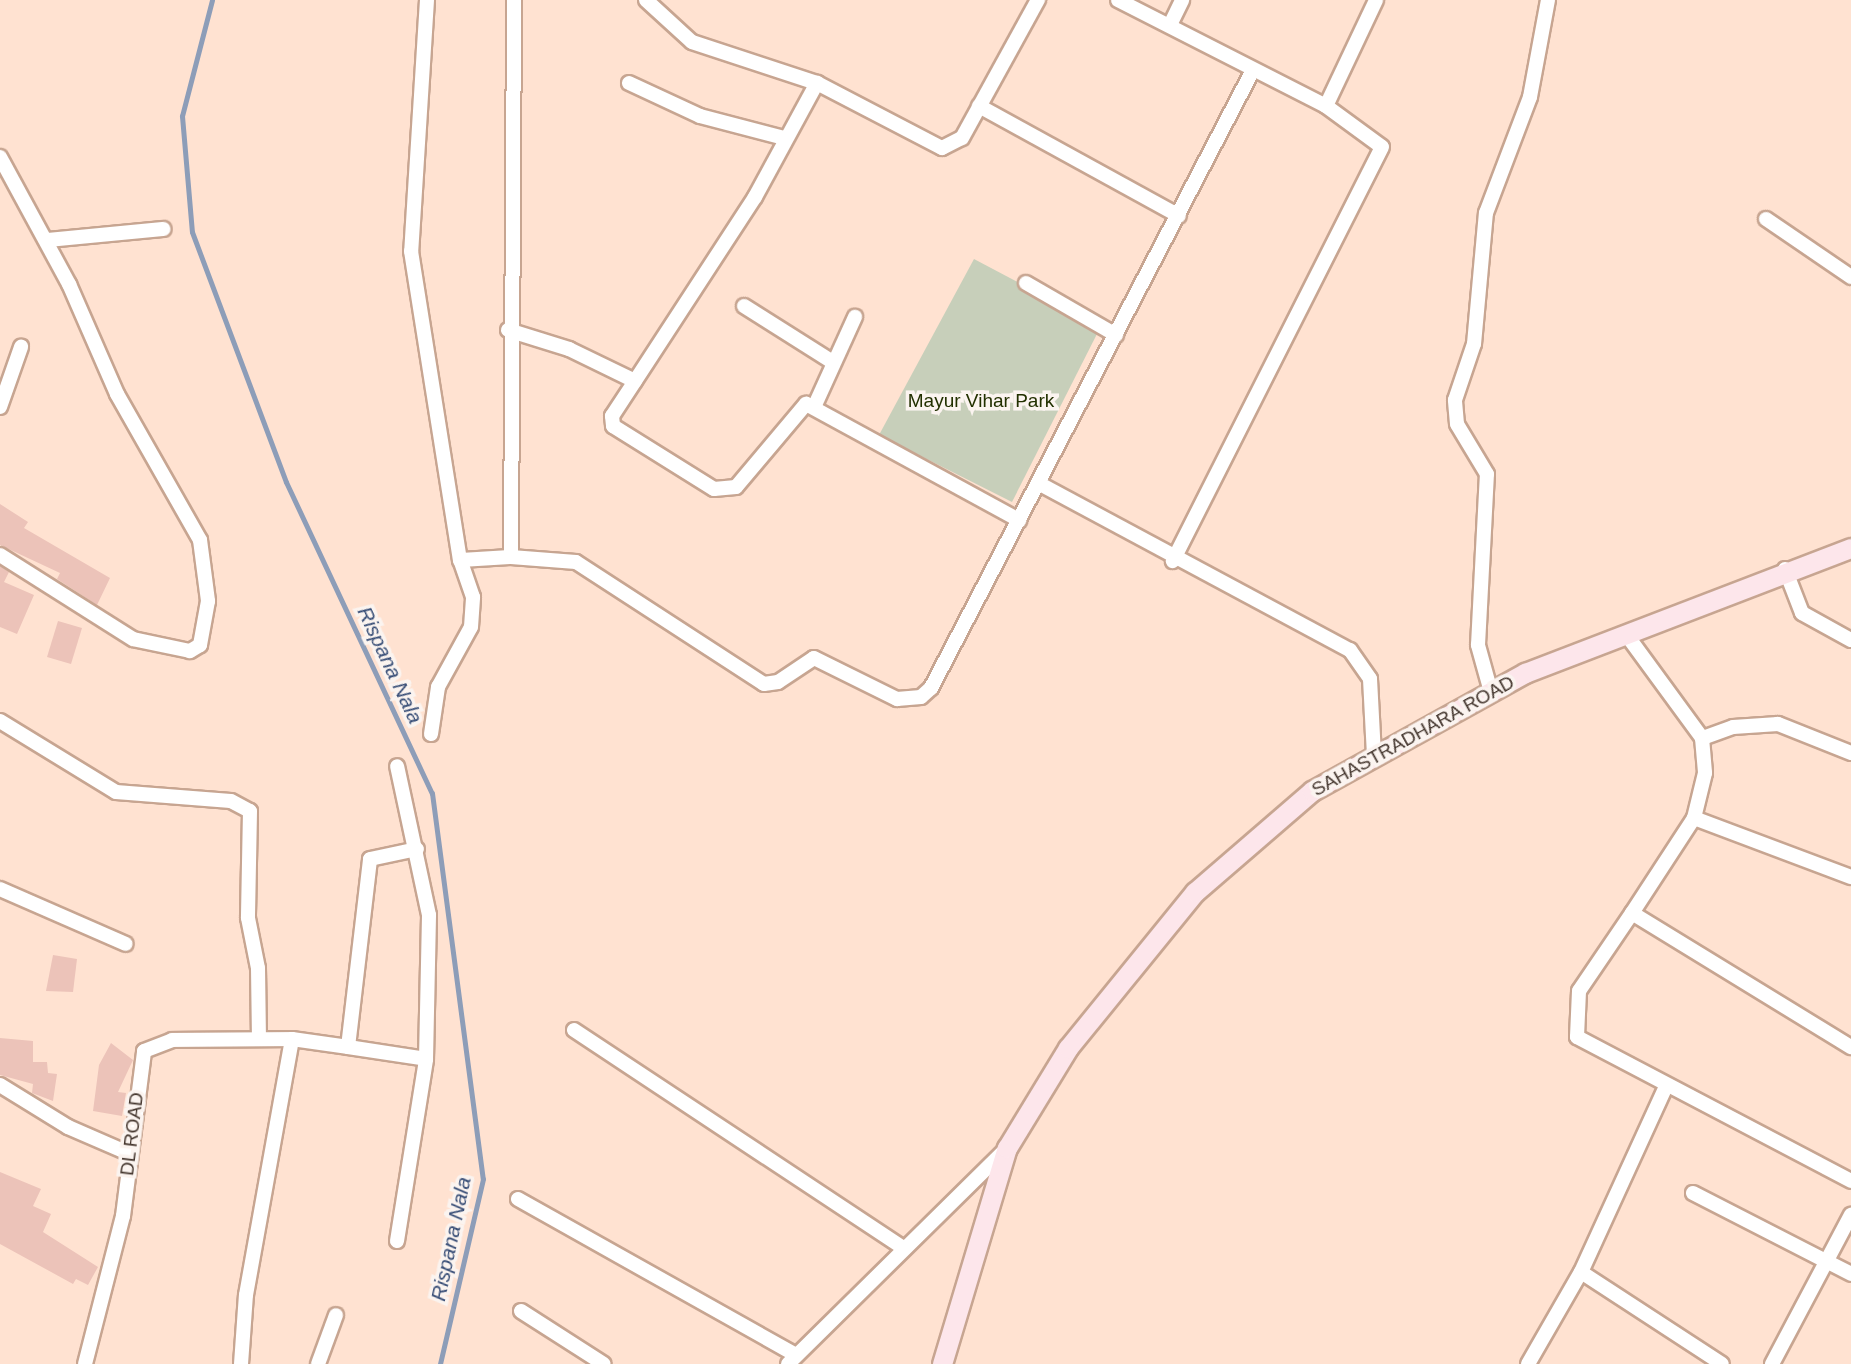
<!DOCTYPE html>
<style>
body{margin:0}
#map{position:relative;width:1851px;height:1364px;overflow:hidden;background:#ffe2d1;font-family:Helvetica,sans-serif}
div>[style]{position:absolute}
.green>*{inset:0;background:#c7cfba}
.stream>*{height:5px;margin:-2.5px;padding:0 2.5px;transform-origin:2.5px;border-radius:2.5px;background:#8d9db8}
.building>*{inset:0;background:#ecc3b9}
.roads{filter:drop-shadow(2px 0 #c7a591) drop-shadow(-2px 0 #c7a591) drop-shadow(0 2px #c7a591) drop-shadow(0 -2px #c7a591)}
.minor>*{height:14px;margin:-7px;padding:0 7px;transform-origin:7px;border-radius:7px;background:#fff}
.secondary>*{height:19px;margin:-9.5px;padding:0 9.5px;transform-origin:9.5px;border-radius:9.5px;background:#fde6eb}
span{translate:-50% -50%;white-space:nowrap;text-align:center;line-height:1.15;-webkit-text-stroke:7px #fbf4f0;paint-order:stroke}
.park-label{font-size:19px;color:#223000}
.street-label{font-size:19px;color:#44362e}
.water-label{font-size:21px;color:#374d76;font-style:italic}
</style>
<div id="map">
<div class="green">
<i style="clip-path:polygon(974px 259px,1101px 326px,1012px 502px,879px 435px)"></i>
</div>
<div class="stream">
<i style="left:212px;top:0;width:120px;rotate:104.5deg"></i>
<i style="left:182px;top:116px;width:116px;rotate:85.1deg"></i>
<i style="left:192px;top:232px;width:267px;rotate:69.4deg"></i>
<i style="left:286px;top:482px;width:344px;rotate:64.9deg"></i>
<i style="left:432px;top:793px;width:389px;rotate:82.5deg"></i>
<i style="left:483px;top:1179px;width:190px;rotate:103.1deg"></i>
</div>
<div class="building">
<i style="clip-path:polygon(0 504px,28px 522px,24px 528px,110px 578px,97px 605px,57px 579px,60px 573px,0 545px)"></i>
<i style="clip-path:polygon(0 566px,9px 572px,4px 582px,34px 595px,17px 634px,0 627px)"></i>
<i style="clip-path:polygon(58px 621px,82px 628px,71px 664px,47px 657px)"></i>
<i style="clip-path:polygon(53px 955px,77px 959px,73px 992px,46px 991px)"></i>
<i style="clip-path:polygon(0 1038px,33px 1041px,33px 1062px,47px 1062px,48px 1073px,57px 1074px,53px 1101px,32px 1093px,33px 1084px,0 1075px)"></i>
<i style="clip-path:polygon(111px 1043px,133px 1060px,118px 1092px,126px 1093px,122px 1116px,93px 1111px,99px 1065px)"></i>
<i style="clip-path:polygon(0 1172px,41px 1189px,33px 1206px,51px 1214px,43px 1232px,98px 1267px,88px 1285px,76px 1279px,73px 1284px,0 1244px)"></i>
</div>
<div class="roads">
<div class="minor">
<i style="left:427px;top:0;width:252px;rotate:93.6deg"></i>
<i style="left:411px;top:251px;width:313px;rotate:81deg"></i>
<i style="left:460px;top:560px;width:51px;rotate:-3.4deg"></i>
<i style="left:511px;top:557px;width:557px;rotate:-89.69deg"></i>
<i style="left:646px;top:0;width:62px;rotate:42.4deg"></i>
<i style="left:692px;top:42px;width:132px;rotate:18.2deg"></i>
<i style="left:817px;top:83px;width:141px;rotate:27.5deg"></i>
<i style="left:942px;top:148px;width:22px;rotate:-27deg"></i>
<i style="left:962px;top:138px;width:158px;rotate:-61.2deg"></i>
<i style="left:1118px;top:0;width:233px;rotate:27deg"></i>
<i style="left:1326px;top:106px;width:69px;rotate:36.2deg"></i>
<i style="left:1382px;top:147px;width:464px;rotate:116.8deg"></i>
<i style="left:1170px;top:25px;width:28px;rotate:-64deg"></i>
<i style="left:629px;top:83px;width:78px;rotate:24.9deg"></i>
<i style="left:700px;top:116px;width:87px;rotate:14.7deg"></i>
<i style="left:979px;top:106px;width:228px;rotate:28.8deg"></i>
<i style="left:1326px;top:106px;width:117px;rotate:-64.7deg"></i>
<i style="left:0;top:157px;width:145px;rotate:61.5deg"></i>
<i style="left:69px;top:284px;width:120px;rotate:66.4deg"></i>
<i style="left:117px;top:394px;width:168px;rotate:60.4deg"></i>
<i style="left:200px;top:540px;width:62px;rotate:82.5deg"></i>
<i style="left:208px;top:601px;width:45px;rotate:100.3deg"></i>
<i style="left:200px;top:645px;width:12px;rotate:149deg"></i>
<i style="left:190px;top:651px;width:58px;rotate:-168.1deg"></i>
<i style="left:133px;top:639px;width:157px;rotate:-147.7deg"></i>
<i style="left:1766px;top:219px;width:103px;rotate:34.3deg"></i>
<i style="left:47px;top:240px;width:117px;rotate:-5.4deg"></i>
<i style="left:1026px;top:283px;width:104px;rotate:30deg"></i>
<i style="left:744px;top:306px;width:103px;rotate:32.3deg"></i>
<i style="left:508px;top:330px;width:64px;rotate:17.3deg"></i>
<i style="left:569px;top:349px;width:73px;rotate:25.9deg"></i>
<i style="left:635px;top:381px;width:220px;rotate:-56.9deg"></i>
<i style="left:755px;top:197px;width:130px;rotate:-61.5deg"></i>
<i style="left:635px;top:381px;width:42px;rotate:123.3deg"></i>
<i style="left:612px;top:416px;width:10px;rotate:84deg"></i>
<i style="left:613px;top:426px;width:119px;rotate:32deg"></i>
<i style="left:714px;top:489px;width:22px;rotate:-5deg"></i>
<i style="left:736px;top:487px;width:109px;rotate:-49.9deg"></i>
<i style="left:806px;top:404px;width:243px;rotate:28.6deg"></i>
<i style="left:815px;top:405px;width:97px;rotate:-65.6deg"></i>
<i style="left:0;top:407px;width:64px;rotate:-70.7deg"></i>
<i style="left:1038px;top:483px;width:354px;rotate:28.2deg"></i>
<i style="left:1350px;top:650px;width:35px;rotate:55deg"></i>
<i style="left:1370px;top:679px;width:77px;rotate:87deg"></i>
<i style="left:511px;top:557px;width:65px;rotate:4.4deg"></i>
<i style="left:576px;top:562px;width:224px;rotate:33deg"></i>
<i style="left:764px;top:684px;width:14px;rotate:-8deg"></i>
<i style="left:778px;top:682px;width:43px;rotate:-33.7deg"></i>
<i style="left:814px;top:658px;width:93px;rotate:26.3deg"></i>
<i style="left:897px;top:699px;width:24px;rotate:-5deg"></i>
<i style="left:921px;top:697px;width:13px;rotate:-42deg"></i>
<i style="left:931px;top:688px;width:697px;rotate:-62.48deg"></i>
<i style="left:1785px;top:569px;width:47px;rotate:68.9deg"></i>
<i style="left:1802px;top:613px;width:56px;rotate:28.9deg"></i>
<i style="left:1626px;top:634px;width:129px;rotate:53.8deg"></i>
<i style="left:1491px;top:692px;width:49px;rotate:-105.5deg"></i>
<i style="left:1478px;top:645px;width:171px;rotate:-87deg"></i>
<i style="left:1487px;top:474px;width:58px;rotate:-121deg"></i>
<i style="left:1457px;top:424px;width:24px;rotate:-95deg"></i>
<i style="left:1455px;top:400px;width:59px;rotate:-71.3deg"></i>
<i style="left:1474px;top:344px;width:132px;rotate:-84.8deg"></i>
<i style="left:1486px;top:213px;width:124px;rotate:-69.2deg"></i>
<i style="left:1530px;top:97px;width:99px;rotate:-79.5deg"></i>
<i style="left:0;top:721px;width:136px;rotate:31.5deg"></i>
<i style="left:116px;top:792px;width:115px;rotate:4.5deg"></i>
<i style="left:231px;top:801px;width:21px;rotate:28deg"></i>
<i style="left:250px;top:811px;width:107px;rotate:91.1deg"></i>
<i style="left:248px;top:918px;width:51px;rotate:78.7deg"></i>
<i style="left:258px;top:968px;width:68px;rotate:89.2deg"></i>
<i style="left:431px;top:734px;width:48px;rotate:-81.5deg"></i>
<i style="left:438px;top:687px;width:68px;rotate:-61.2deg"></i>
<i style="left:471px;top:627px;width:30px;rotate:-86deg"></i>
<i style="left:473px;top:597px;width:39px;rotate:-109deg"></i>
<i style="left:1851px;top:753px;width:79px;rotate:-158.3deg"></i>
<i style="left:1778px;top:724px;width:45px;rotate:176.2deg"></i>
<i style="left:1733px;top:727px;width:33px;rotate:160deg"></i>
<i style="left:1702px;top:738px;width:35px;rotate:85deg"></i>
<i style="left:1705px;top:773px;width:46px;rotate:103.7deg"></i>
<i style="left:1694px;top:818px;width:168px;rotate:20.6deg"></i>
<i style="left:1694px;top:818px;width:113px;rotate:123.1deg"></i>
<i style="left:1632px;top:913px;width:257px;rotate:31.5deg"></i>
<i style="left:0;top:889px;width:137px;rotate:23.6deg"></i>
<i style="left:1632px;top:913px;width:94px;rotate:124.2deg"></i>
<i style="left:1579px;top:991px;width:46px;rotate:92.5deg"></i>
<i style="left:1577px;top:1037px;width:310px;rotate:27.7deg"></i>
<i style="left:574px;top:1030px;width:395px;rotate:33.5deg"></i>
<i style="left:348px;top:1047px;width:79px;rotate:8.7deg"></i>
<i style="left:426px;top:1059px;width:144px;rotate:-88.8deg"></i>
<i style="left:429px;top:915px;width:152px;rotate:-102.1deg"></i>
<i style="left:0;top:1085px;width:80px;rotate:31.7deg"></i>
<i style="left:68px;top:1127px;width:65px;rotate:23.4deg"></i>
<i style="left:1693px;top:1193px;width:178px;rotate:27.1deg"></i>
<i style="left:518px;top:1199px;width:319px;rotate:29.3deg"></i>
<i style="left:397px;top:1241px;width:184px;rotate:-80.9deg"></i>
<i style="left:1581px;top:1272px;width:205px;rotate:-65.4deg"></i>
<i style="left:521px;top:1311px;width:98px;rotate:32.6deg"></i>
<i style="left:85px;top:1364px;width:153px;rotate:-75.6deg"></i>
<i style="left:123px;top:1216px;width:166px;rotate:-82.7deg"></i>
<i style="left:144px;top:1051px;width:30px;rotate:-21deg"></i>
<i style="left:172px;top:1040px;width:120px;rotate:-0.5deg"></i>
<i style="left:241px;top:1364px;width:69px;rotate:-85.9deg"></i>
<i style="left:246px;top:1295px;width:260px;rotate:-79.8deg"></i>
<i style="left:292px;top:1039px;width:57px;rotate:8.1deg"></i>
<i style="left:348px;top:1047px;width:189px;rotate:-83.3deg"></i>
<i style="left:370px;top:859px;width:48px;rotate:-12deg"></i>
<i style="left:318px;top:1364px;width:52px;rotate:-69.8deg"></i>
<i style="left:788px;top:1364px;width:306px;rotate:-44.6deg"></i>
<i style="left:1528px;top:1364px;width:106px;rotate:-60.1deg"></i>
<i style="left:1581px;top:1272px;width:168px;rotate:33.1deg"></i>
<i style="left:1772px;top:1364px;width:169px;rotate:-62.1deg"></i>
</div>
<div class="secondary">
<i style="left:942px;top:1364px;width:226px;rotate:-73.3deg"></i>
<i style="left:1007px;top:1148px;width:117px;rotate:-58.6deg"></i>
<i style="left:1068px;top:1048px;width:201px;rotate:-50.9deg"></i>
<i style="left:1195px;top:892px;width:155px;rotate:-40.8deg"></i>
<i style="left:1312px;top:791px;width:244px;rotate:-29deg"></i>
<i style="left:1525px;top:673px;width:349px;rotate:-21deg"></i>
</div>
</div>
<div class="park-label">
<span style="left:981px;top:401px">Mayur Vihar Park</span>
</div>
<div class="street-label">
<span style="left:1413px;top:736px;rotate:-29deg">SAHASTRADHARA ROAD</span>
<span style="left:132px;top:1134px;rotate:-83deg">DL ROAD</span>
</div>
<div class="water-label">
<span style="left:390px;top:665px;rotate:65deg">Rispana Nala</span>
<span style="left:451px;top:1239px;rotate:-78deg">Rispana Nala</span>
</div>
</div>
